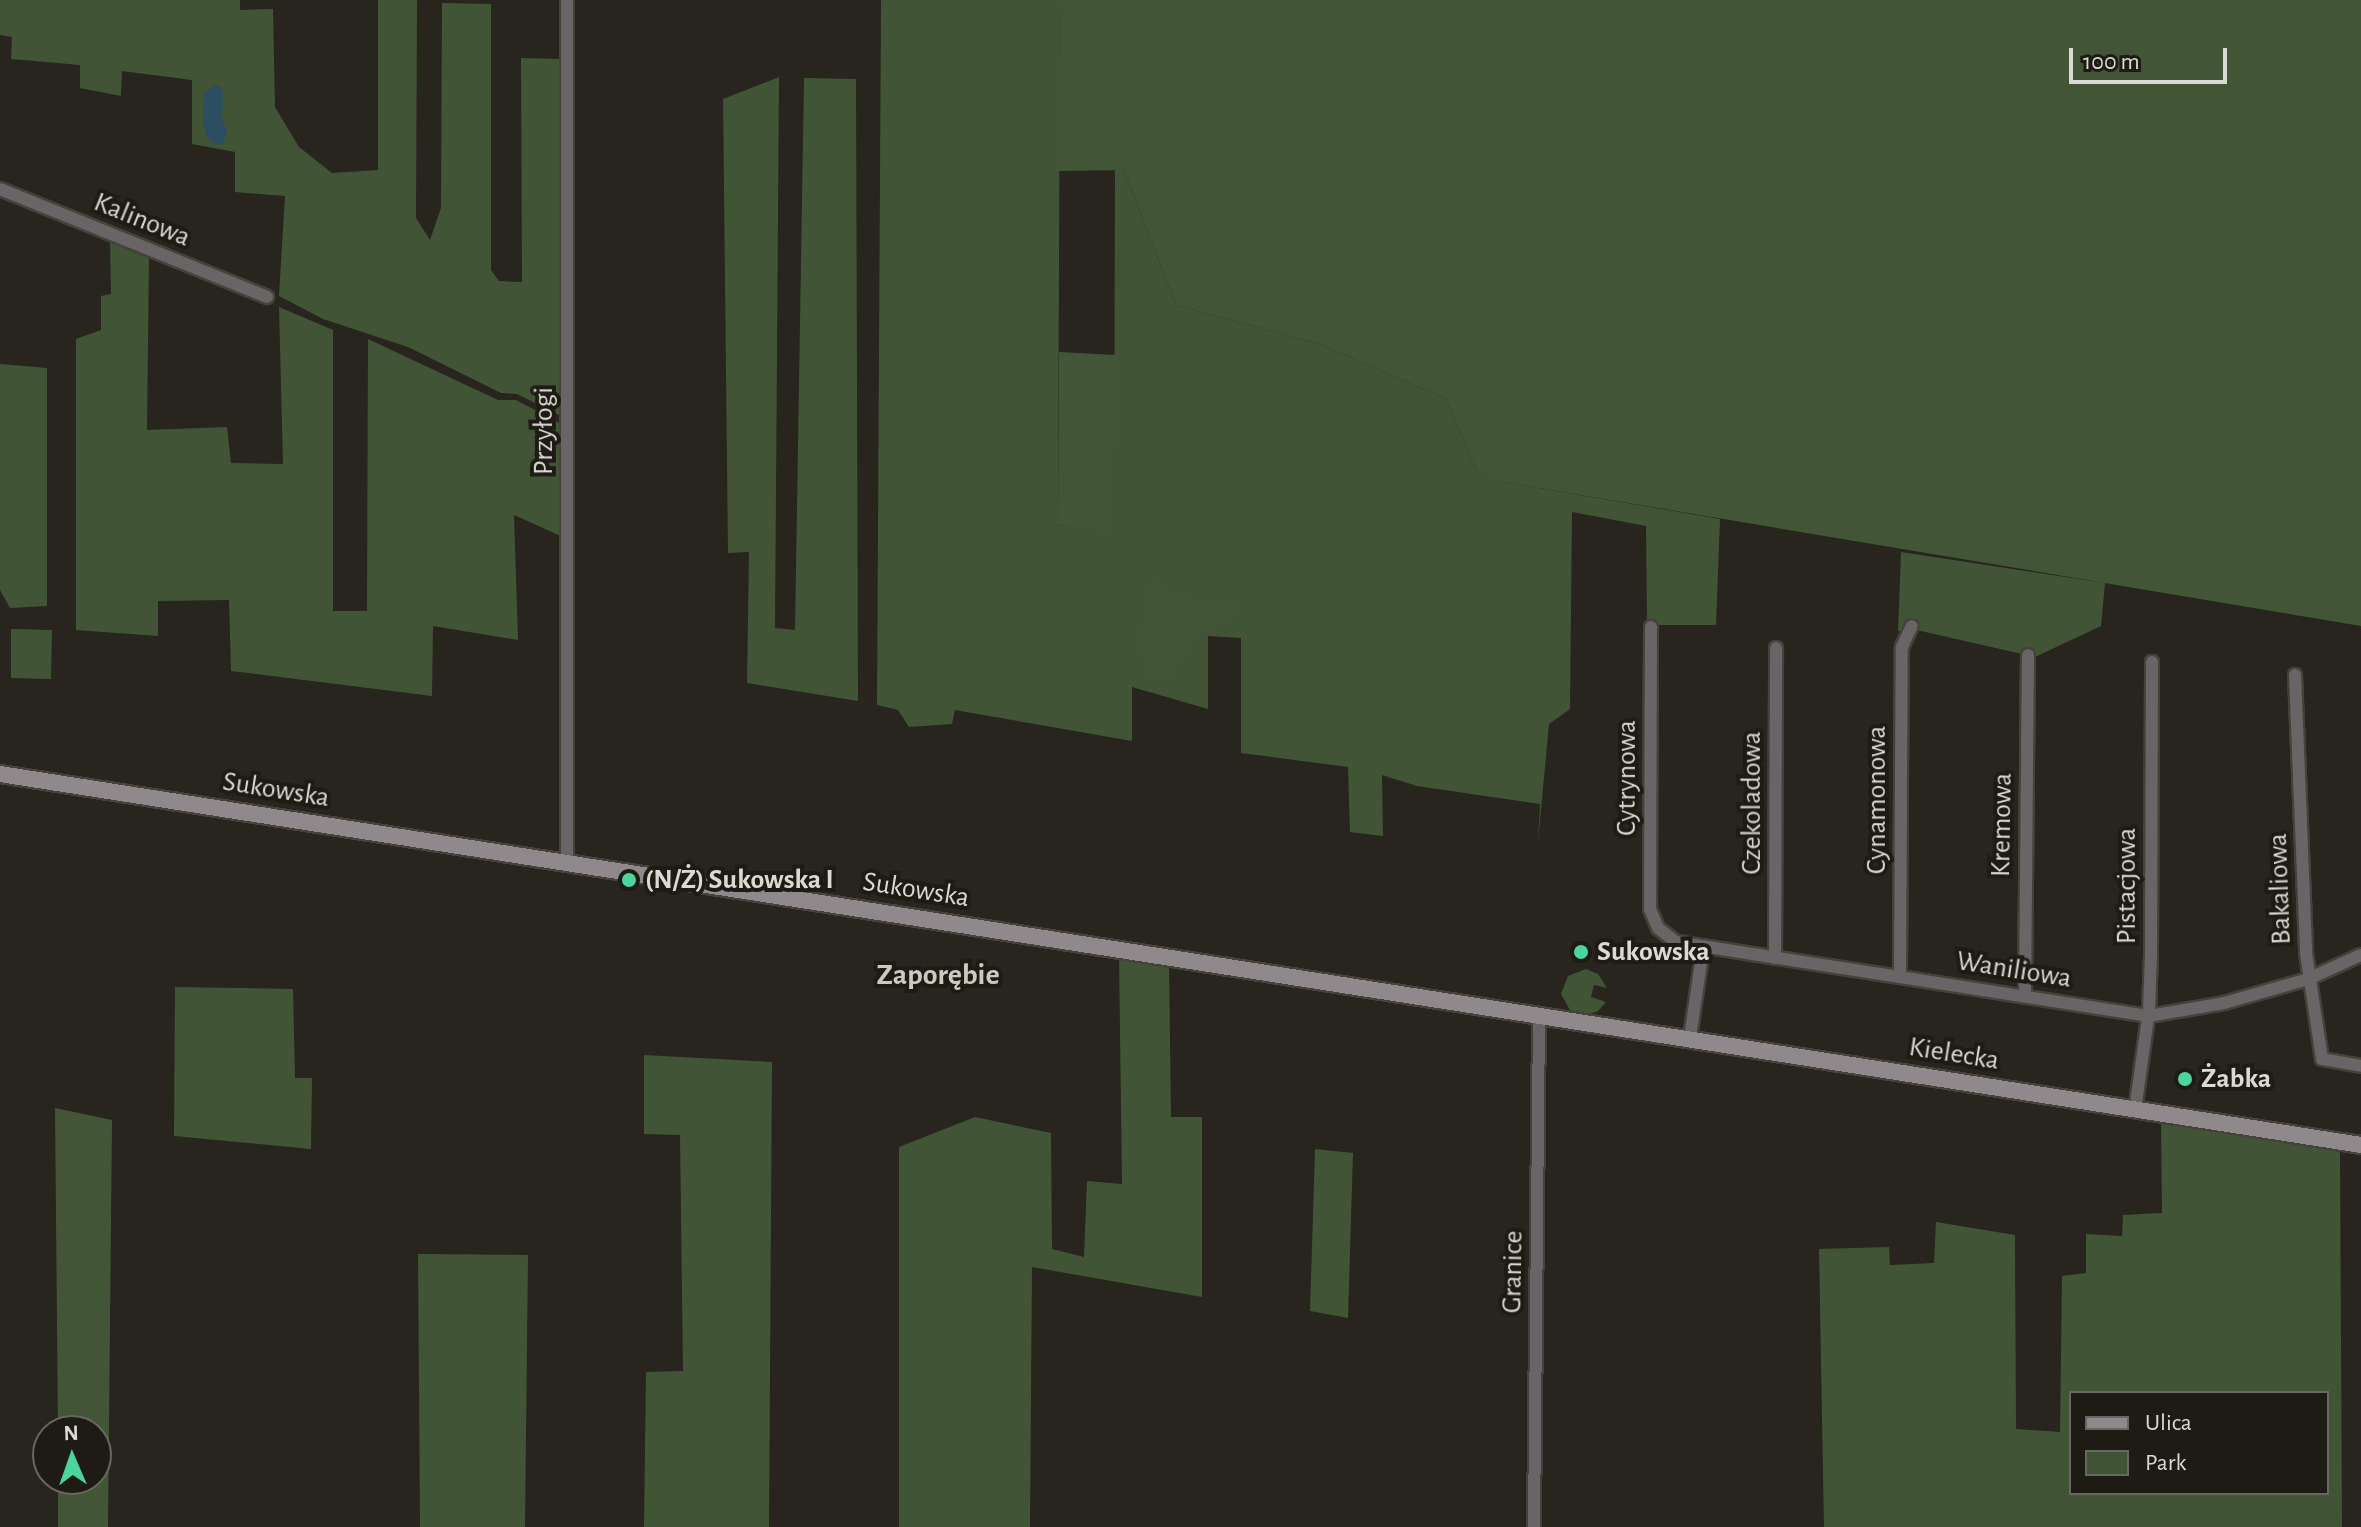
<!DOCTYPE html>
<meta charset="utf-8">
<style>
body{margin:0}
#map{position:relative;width:2361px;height:1527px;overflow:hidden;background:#27251d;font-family:"Alegreya Sans",sans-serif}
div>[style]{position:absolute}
.green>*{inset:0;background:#425436}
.forest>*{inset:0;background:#435537}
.water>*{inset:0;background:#2b4e62}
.roads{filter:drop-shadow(2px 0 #44423a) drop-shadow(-2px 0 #44423a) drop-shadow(0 2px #44423a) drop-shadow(0 -2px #44423a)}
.street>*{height:12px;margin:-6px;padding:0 6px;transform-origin:6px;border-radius:6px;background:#696566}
.secondary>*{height:16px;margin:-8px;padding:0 8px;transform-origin:8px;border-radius:8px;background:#90898b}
.dots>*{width:22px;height:22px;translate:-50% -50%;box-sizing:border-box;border:4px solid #1d1b14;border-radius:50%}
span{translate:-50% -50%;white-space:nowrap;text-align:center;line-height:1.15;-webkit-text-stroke:8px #1d1b14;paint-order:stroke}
.street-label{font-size:28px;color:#dad9d4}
.poi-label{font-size:28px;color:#dad9d4;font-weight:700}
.left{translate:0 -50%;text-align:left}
.neighbourhood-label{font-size:30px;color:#ccc9bf;font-weight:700}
.legend{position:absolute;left:2069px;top:1391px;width:260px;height:104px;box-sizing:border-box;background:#1d1b14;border:2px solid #696761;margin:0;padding:10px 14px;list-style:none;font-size:24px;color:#dad9d4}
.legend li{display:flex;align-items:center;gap:16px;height:40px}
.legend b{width:40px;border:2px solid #696761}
.north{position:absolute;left:32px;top:1415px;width:80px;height:80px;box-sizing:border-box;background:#1d1b14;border:2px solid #696761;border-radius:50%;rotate:358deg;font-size:22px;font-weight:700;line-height:32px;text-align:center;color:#dad9d4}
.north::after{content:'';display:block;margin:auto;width:28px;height:36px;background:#4bd49b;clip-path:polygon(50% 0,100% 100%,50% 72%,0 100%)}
.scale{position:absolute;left:2069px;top:48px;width:158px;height:36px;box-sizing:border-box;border:4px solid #dad9d4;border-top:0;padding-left:10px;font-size:24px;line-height:28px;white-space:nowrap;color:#dad9d4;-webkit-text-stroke:6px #1d1b14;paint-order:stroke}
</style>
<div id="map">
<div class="green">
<i style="clip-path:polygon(0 0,240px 0,240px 10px,273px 9px,275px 107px,299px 147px,332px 173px,378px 170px,378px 0,417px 0,416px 218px,430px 240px,441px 208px,442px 3px,491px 4px,491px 270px,499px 281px,522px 282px,521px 58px,563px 59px,565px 418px,517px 394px,501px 393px,408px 347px,323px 319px,279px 296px,285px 196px,235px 192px,235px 152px,192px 144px,192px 80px,122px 71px,121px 96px,80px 88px,80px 65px,11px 59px,12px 37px,0 35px)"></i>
<i style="clip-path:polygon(881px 0,1060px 0,1058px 525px,1114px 533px,1115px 170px,1124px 170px,1176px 305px,1320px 344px,1446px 399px,1476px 470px,1492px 480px,1720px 519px,1716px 625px,1658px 625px,1647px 622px,1646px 526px,1572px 512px,1570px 709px,1549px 724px,1538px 842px,1540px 804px,1417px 786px,1382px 775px,1383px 836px,1350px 832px,1348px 767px,1241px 753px,1241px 638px,1208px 636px,1208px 709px,1132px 687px,1132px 741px,955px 710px,952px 724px,909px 727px,898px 710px,877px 705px)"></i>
<i style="clip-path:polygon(779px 77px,775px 628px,795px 630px,804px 78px,856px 79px,858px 701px,747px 683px,749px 552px,728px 553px,723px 99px)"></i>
<i style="clip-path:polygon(110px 239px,149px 255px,147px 430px,227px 427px,231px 463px,283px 464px,279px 307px,333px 330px,333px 611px,367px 611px,368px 339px,498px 400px,516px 400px,563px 425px,563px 537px,514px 515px,518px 640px,433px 626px,432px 696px,231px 671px,229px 600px,158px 601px,158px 636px,76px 630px,76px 339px,101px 330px,101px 296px,111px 294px)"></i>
<i style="clip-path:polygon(0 364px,47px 368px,47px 606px,10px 608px,0 590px)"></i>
<i style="clip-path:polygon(1901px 552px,2105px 583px,2101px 626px,2035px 657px,1921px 631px,1898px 631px)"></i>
<i style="clip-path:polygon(11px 629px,52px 630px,51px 679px,11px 678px)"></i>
<i style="clip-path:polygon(1119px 954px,1169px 963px,1171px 1117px,1202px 1117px,1202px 1297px,1032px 1267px,1030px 1527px,899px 1527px,899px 1147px,975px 1117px,1051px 1133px,1052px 1249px,1084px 1257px,1087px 1181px,1122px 1184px)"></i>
<i style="clip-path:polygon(1586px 969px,1598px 974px,1607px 988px,1594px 985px,1591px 997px,1606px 1002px,1598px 1011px,1587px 1015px,1571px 1012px,1561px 994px,1568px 976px)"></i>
<i style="clip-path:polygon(175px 987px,293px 989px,295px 1078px,312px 1078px,311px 1149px,174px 1136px)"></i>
<i style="clip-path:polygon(644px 1055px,772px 1062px,769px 1527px,644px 1527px,646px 1372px,683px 1371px,680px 1135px,644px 1134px)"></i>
<i style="clip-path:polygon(evenodd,2161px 1122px,2340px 1152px,2342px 1527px,1824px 1527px,1819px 1249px,1889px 1247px,1890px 1265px,1934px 1263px,1936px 1222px,2015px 1235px,2016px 1429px,2060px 1432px,2062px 1276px,2086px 1273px,2086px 1234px,2122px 1236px,2123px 1215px,2162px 1213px,2161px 1122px,2327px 1393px,2327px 1493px,2071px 1493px,2071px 1393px,2327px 1393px)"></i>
<i style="clip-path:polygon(1315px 1149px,1353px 1153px,1348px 1318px,1310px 1311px)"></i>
<i style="clip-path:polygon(418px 1254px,528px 1255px,525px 1527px,420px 1527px)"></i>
</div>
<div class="forest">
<i style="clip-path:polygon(1060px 0,2361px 0,2361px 626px,1491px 480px,1476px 470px,1446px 399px,1320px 344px,1176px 305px,1124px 170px,1058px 171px)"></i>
<i style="clip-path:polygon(1059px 352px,1116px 355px,1114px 534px,1058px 525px)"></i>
<i style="clip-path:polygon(1162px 581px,1173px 596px,1239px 603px,1236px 617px,1205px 629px,1184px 655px,1173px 677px,1148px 680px,1147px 659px,1133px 642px,1143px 620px,1146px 582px)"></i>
<i style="clip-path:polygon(55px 1108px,112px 1120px,108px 1527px,58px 1527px,58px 1479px,96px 1479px,96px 1431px,58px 1431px)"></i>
</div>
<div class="water">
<i style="clip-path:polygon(215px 85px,221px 86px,223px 94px,222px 118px,227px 132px,223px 144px,218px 145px,208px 139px,203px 125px,204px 93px)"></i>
</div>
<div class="roads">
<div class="street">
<i style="left:0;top:189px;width:288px;rotate:22deg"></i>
<i style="left:1651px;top:627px;width:282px;rotate:90.2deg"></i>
<i style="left:1650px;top:909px;width:21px;rotate:67deg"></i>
<i style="left:1658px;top:928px;width:23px;rotate:38deg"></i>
<i style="left:1676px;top:942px;width:479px;rotate:8.9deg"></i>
<i style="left:2149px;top:1016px;width:76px;rotate:-9.8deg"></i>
<i style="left:2224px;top:1003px;width:87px;rotate:-15.9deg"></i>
<i style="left:2308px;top:979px;width:58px;rotate:-24.4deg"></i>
<i style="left:2295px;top:675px;width:278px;rotate:87.7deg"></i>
<i style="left:2306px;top:953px;width:107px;rotate:81.4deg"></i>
<i style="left:2322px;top:1059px;width:40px;rotate:10deg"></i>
<i style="left:567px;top:861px;width:861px;rotate:-90deg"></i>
<i style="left:1775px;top:958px;width:310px;rotate:-89.8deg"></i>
<i style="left:1900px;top:976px;width:329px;rotate:-89.7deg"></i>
<i style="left:1902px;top:647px;width:23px;rotate:-65deg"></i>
<i style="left:2025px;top:996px;width:341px;rotate:-89.5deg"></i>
<i style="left:1690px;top:1038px;width:90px;rotate:-81.7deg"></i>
<i style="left:2135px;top:1110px;width:101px;rotate:-82deg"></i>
<i style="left:2149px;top:1010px;width:55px;rotate:-87.9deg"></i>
<i style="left:2151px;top:955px;width:293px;rotate:-89.8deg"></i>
<i style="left:1534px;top:1527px;width:510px;rotate:-89.44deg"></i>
</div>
<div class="secondary">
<i style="left:0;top:774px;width:2390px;rotate:8.93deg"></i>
</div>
</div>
<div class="dots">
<i style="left:629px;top:880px;background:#4bd49b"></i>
<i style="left:1581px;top:952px;background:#4bd49b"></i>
<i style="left:2185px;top:1079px;background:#4bd49b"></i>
</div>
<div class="street-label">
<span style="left:142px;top:220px;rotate:22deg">Kalinowa</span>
<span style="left:544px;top:431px;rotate:-90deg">Przyłogi</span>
<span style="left:1627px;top:778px;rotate:-90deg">Cytrynowa</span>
<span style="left:276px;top:790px;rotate:9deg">Sukowska</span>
<span style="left:1877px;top:800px;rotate:-90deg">Cynamonowa</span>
<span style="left:1752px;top:803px;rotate:-90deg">Czekoladowa</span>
<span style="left:2002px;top:825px;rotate:-89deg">Kremowa</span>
<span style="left:2127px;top:886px;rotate:-90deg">Pistacjowa</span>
<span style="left:2280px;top:889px;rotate:-92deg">Bakaliowa</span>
<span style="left:916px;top:890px;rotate:9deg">Sukowska</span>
<span style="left:2014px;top:970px;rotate:9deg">Waniliowa</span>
<span style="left:1954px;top:1054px;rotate:9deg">Kielecka</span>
<span style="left:1513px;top:1272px;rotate:-89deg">Granice</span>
</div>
<div class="poi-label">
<span class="left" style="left:645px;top:880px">(N/Ż) Sukowska I</span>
<span class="left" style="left:1597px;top:952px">Sukowska</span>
<span class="left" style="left:2201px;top:1079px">Żabka</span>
</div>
<div class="neighbourhood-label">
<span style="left:938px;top:975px">Zaporębie</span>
</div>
<ul class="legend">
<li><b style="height:10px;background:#90898b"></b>Ulica</li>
<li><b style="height:22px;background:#425436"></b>Park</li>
</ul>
<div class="north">N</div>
<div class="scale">100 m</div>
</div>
